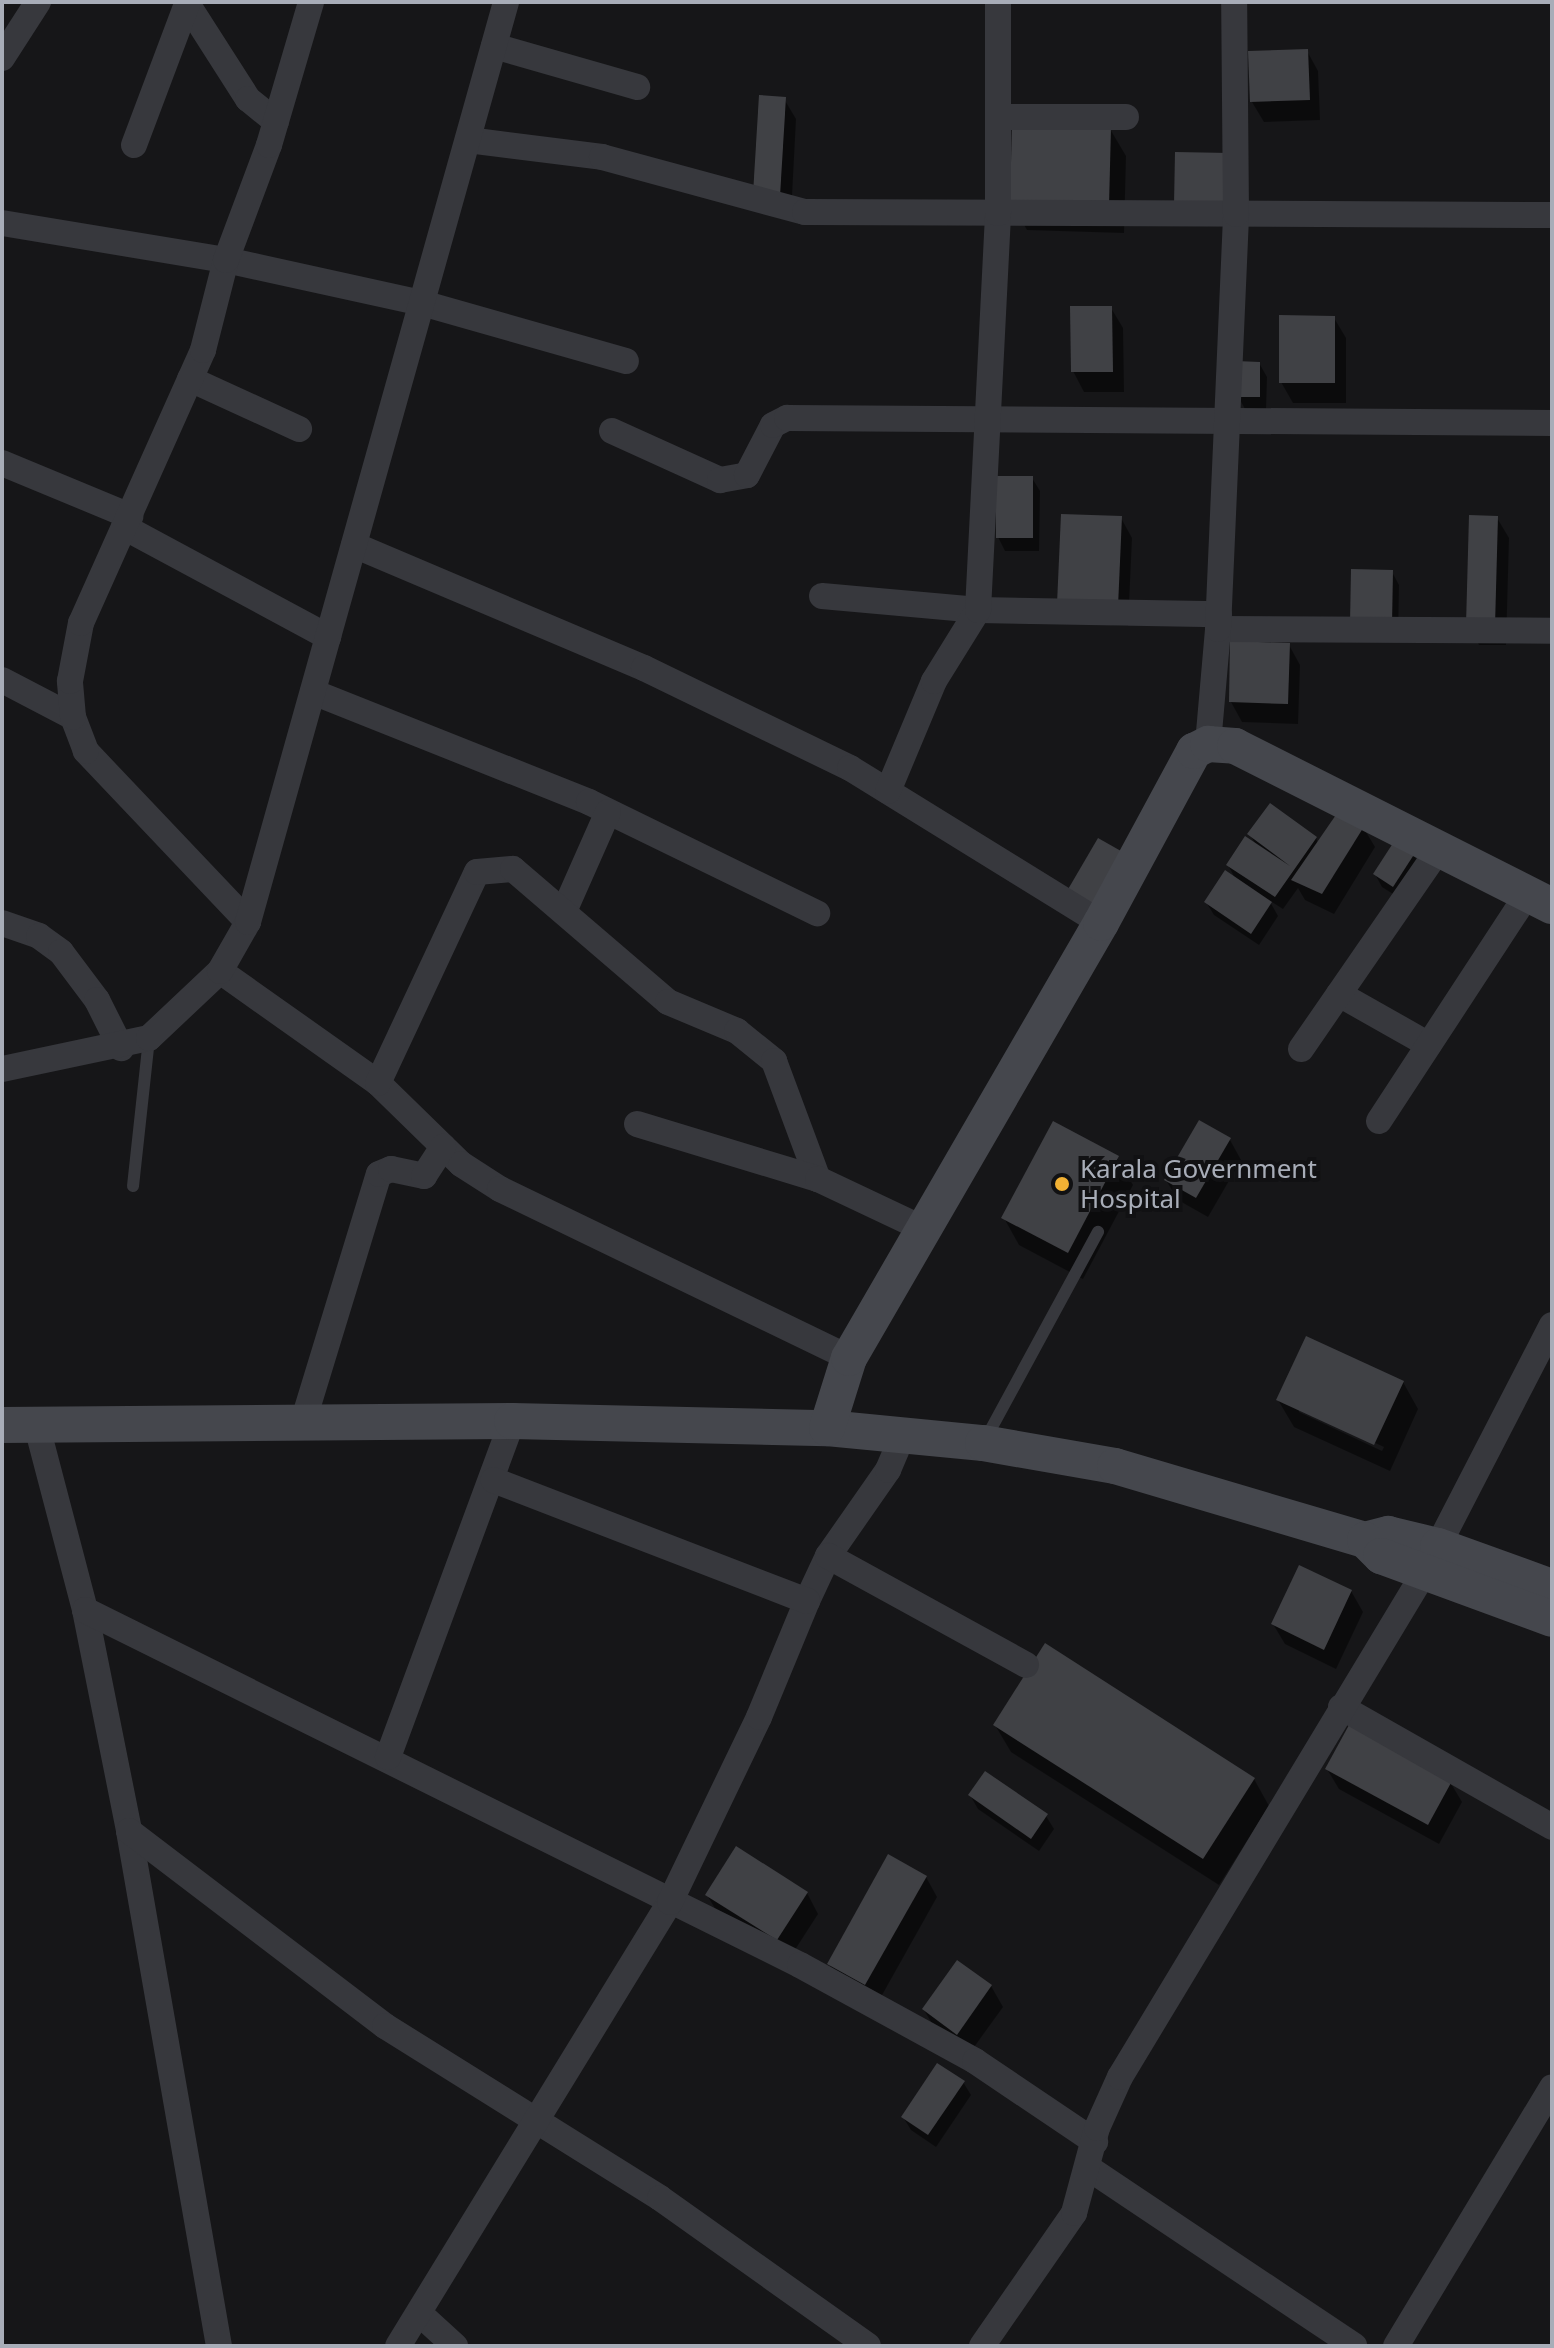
<!DOCTYPE html>
<html>
<head>
<meta charset="utf-8">
<style>
	body { margin:0 }
	#map { position:relative; width:1554px; height:2348px; overflow:hidden; background:#161618; font-family:"Noto Sans",sans-serif }
	div>[style] { position:absolute }
	[style*='--x'] { left:calc(var(--x)*1px); top:calc(var(--y)*1px); width:calc(var(--w)*1px); rotate:calc(var(--a)*1deg) }
	.shadow>* { inset:0; background:#0007 }
	.building>* { inset:0; background:#404145 }
	.lane>* { height:12px; margin:-6px; padding:0 6px; transform-origin:6px; border-radius:6px; background:#37383d }
	.street>* { height:26px; margin:-13px; padding:0 13px; transform-origin:13px; border-radius:13px; background:#37383d }
	.secondary>* { height:36px; margin:-18px; padding:0 18px; transform-origin:18px; border-radius:18px; background:#45474d }
	.dots>* { width:22px; height:22px; translate:-50% -50%; box-sizing:border-box; border:4px solid #111113; border-radius:50% }
	span { translate:-50% -50%; white-space:nowrap; text-align:center; line-height:1.15; -webkit-text-stroke:8px #111113; paint-order:stroke }
	.poi-label { font-size:26px; color:#a8adb8 }
	.left { translate:0 -50%; text-align:left }
	.frame { position:absolute; inset:0; border:4px solid #a8adb8; pointer-events:none }
</style>
</head>
<body>
<div id="map">
	<div class="shadow">
		<i style="clip-path:polygon(1307px 51px,1318px 71px,1320px 120px,1264px 122px,1252px 102px)"></i>
		<i style="clip-path:polygon(784px 99px,796px 119px,791px 215px,767px 214px)"></i>
		<i style="clip-path:polygon(1110px 129px,1126px 156px,1124px 233px,1027px 230px,1012px 203px)"></i>
		<i style="clip-path:polygon(1111px 308px,1123px 328px,1124px 392px,1084px 392px,1073px 371px)"></i>
		<i style="clip-path:polygon(1334px 318px,1346px 338px,1346px 403px,1293px 403px,1281px 382px)"></i>
		<i style="clip-path:polygon(1259px 363px,1267px 377px,1266px 409px,1245px 409px,1238px 396px)"></i>
		<i style="clip-path:polygon(1032px 478px,1040px 491px,1039px 551px,1005px 551px,998px 537px)"></i>
		<i style="clip-path:polygon(1121px 518px,1132px 538px,1128px 626px,1071px 623px)"></i>
		<i style="clip-path:polygon(1497px 518px,1509px 538px,1506px 645px,1479px 645px,1468px 624px)"></i>
		<i style="clip-path:polygon(1392px 572px,1399px 585px,1398px 638px,1360px 637px)"></i>
		<i style="clip-path:polygon(1289px 645px,1300px 665px,1298px 724px,1242px 722px,1231px 702px)"></i>
		<i style="clip-path:polygon(1363px 827px,1375px 847px,1334px 914px,1305px 900px,1298px 888px,1283px 909px,1269px 900px,1278px 916px,1259px 945px,1214px 915px,1206px 902px,1236px 880px,1228px 865px,1257px 847px,1250px 834px,1316px 838px,1318px 843px)"></i>
		<i style="clip-path:polygon(1414px 855px,1421px 868px,1401px 899px,1382px 887px,1375px 874px)"></i>
		<i style="clip-path:polygon(1230px 1140px,1241px 1160px,1208px 1217px,1178px 1200px,1166px 1180px)"></i>
		<i style="clip-path:polygon(1117px 1158px,1133px 1185px,1083px 1279px,1019px 1245px,1004px 1218px)"></i>
		<i style="clip-path:polygon(evenodd,1403px 1382px,1418px 1409px,1390px 1471px,1294px 1427px,1278px 1400px,1403px 1382px,1299px 1408px,1384px 1447px,1382px 1451px,1299px 1412px,1299px 1408px)"></i>
		<i style="clip-path:polygon(1351px 1591px,1363px 1612px,1336px 1669px,1285px 1644px,1273px 1624px)"></i>
		<i style="clip-path:polygon(995px 1725px,1254px 1779px,1269px 1806px,1219px 1885px,1011px 1752px)"></i>
		<i style="clip-path:polygon(1327px 1769px,1450px 1782px,1462px 1802px,1439px 1844px,1339px 1789px)"></i>
		<i style="clip-path:polygon(970px 1795px,1046px 1816px,1054px 1829px,1039px 1851px,978px 1809px)"></i>
		<i style="clip-path:polygon(926px 1877px,937px 1897px,877px 2004px,841px 1984px,829px 1964px)"></i>
		<i style="clip-path:polygon(807px 1893px,818px 1914px,789px 1959px,719px 1915px,707px 1895px)"></i>
		<i style="clip-path:polygon(991px 1986px,1003px 2007px,969px 2054px,936px 2030px,924px 2010px)"></i>
		<i style="clip-path:polygon(963px 2082px,971px 2095px,936px 2147px,911px 2130px,903px 2117px)"></i>
	</div>
	<div class="building">
		<i style="clip-path:polygon(1308px 49px,1310px 100px,1250px 102px,1248px 51px)"></i>
		<i style="clip-path:polygon(759px 95px,786px 97px,780px 196px,753px 194px)"></i>
		<i style="clip-path:polygon(1012px 123px,1111px 127px,1109px 206px,1010px 203px)"></i>
		<i style="clip-path:polygon(1175px 152px,1230px 153px,1228px 206px,1174px 205px)"></i>
		<i style="clip-path:polygon(1070px 306px,1112px 306px,1113px 372px,1071px 372px)"></i>
		<i style="clip-path:polygon(1279px 315px,1335px 316px,1335px 383px,1279px 383px)"></i>
		<i style="clip-path:polygon(1236px 361px,1260px 362px,1260px 397px,1236px 397px)"></i>
		<i style="clip-path:polygon(996px 476px,1033px 476px,1033px 538px,996px 538px)"></i>
		<i style="clip-path:polygon(1061px 514px,1122px 516px,1118px 607px,1057px 604px)"></i>
		<i style="clip-path:polygon(1469px 515px,1498px 516px,1495px 626px,1466px 625px)"></i>
		<i style="clip-path:polygon(1351px 569px,1393px 570px,1392px 625px,1350px 624px)"></i>
		<i style="clip-path:polygon(1230px 641px,1290px 643px,1288px 704px,1229px 702px)"></i>
		<i style="clip-path:polygon(1270px 803px,1317px 837px,1275px 897px,1226px 865px,1245px 836px,1290px 866px,1247px 834px)"></i>
		<i style="clip-path:polygon(1340px 809px,1365px 825px,1322px 894px,1291px 880px)"></i>
		<i style="clip-path:polygon(1098px 838px,1128px 855px,1097px 908px,1067px 891px)"></i>
		<i style="clip-path:polygon(1395px 840px,1415px 853px,1393px 887px,1373px 874px)"></i>
		<i style="clip-path:polygon(1225px 870px,1272px 902px,1251px 934px,1204px 902px)"></i>
		<i style="clip-path:polygon(1199px 1120px,1231px 1138px,1196px 1198px,1164px 1180px)"></i>
		<i style="clip-path:polygon(1053px 1121px,1119px 1156px,1068px 1253px,1001px 1218px)"></i>
		<i style="clip-path:polygon(1306px 1336px,1404px 1381px,1374px 1445px,1276px 1400px)"></i>
		<i style="clip-path:polygon(1299px 1565px,1352px 1590px,1324px 1650px,1271px 1624px)"></i>
		<i style="clip-path:polygon(1045px 1643px,1255px 1778px,1203px 1859px,993px 1725px)"></i>
		<i style="clip-path:polygon(1349px 1725px,1452px 1781px,1428px 1825px,1325px 1769px)"></i>
		<i style="clip-path:polygon(985px 1771px,1048px 1814px,1031px 1839px,968px 1795px)"></i>
		<i style="clip-path:polygon(736px 1846px,808px 1892px,777px 1940px,705px 1895px)"></i>
		<i style="clip-path:polygon(888px 1854px,927px 1876px,865px 1985px,827px 1964px)"></i>
		<i style="clip-path:polygon(957px 1960px,992px 1985px,957px 2035px,922px 2009px)"></i>
		<i style="clip-path:polygon(937px 2063px,965px 2081px,928px 2135px,901px 2117px)"></i>
	</div>
	<div class="lane">
		<i style="--x:133;--y:1186;--w:149;--a:-83.8"></i>
		<i style="--x:985;--y:1440;--w:237;--a:-61.5"></i>
	</div>
	<div class="street">
		<i style="--x:186;--y:2;--w:115;--a:57.4"></i>
		<i style="--x:248;--y:99;--w:36;--a:39"></i>
		<i style="--x:494;--y:46;--w:149;--a:16"></i>
		<i style="--x:2;--y:58;--w:67;--a:-57.3"></i>
		<i style="--x:998;--y:117;--w:128;--a:0"></i>
		<i style="--x:468;--y:140;--w:135;--a:7.2"></i>
		<i style="--x:602;--y:157;--w:210;--a:15.2"></i>
		<i style="--x:805;--y:212;--w:747;--a:0.23"></i>
		<i style="--x:134;--y:145;--w:151;--a:-69.4"></i>
		<i style="--x:2;--y:223;--w:227;--a:9.4"></i>
		<i style="--x:226;--y:260;--w:201;--a:12.4"></i>
		<i style="--x:422;--y:303;--w:212;--a:15.9"></i>
		<i style="--x:190;--y:379;--w:120;--a:24.6"></i>
		<i style="--x:612;--y:431;--w:119;--a:24.4"></i>
		<i style="--x:720;--y:480;--w:27;--a:-10"></i>
		<i style="--x:747;--y:475;--w:56;--a:-62.5"></i>
		<i style="--x:773;--y:425;--w:16;--a:-27"></i>
		<i style="--x:787;--y:418;--w:765;--a:0.37"></i>
		<i style="--x:2;--y:463;--w:139;--a:22.5"></i>
		<i style="--x:124;--y:527;--w:232;--a:28.3"></i>
		<i style="--x:354;--y:545;--w:315;--a:23"></i>
		<i style="--x:644;--y:668;--w:229;--a:25.9"></i>
		<i style="--x:850;--y:768;--w:295;--a:31.7"></i>
		<i style="--x:822;--y:596;--w:157;--a:5.1"></i>
		<i style="--x:978;--y:610;--w:241;--a:1"></i>
		<i style="--x:1218;--y:629;--w:334;--a:0.3"></i>
		<i style="--x:2;--y:680;--w:80;--a:27.5"></i>
		<i style="--x:313;--y:692;--w:297;--a:21.7"></i>
		<i style="--x:589;--y:802;--w:254;--a:26"></i>
		<i style="--x:1208;--y:744;--w:115;--a:-85"></i>
		<i style="--x:1218;--y:629;--w:415;--a:-87.5"></i>
		<i style="--x:1236;--y:214;--w:212;--a:-90.5"></i>
		<i style="--x:888;--y:791;--w:119;--a:-67.3"></i>
		<i style="--x:934;--y:681;--w:84;--a:-58.2"></i>
		<i style="--x:978;--y:610;--w:398;--a:-87.1"></i>
		<i style="--x:998;--y:213;--w:211;--a:-90"></i>
		<i style="--x:565;--y:909;--w:106;--a:-66.1"></i>
		<i style="--x:248;--y:922;--w:236;--a:-133.5"></i>
		<i style="--x:86;--y:751;--w:36;--a:-111"></i>
		<i style="--x:73;--y:717;--w:36;--a:-95"></i>
		<i style="--x:70;--y:681;--w:59;--a:-79.3"></i>
		<i style="--x:81;--y:623;--w:299;--a:-65.9"></i>
		<i style="--x:203;--y:350;--w:93;--a:-75.7"></i>
		<i style="--x:226;--y:260;--w:123;--a:-69.5"></i>
		<i style="--x:269;--y:145;--w:149;--a:-73.6"></i>
		<i style="--x:2;--y:923;--w:39;--a:19"></i>
		<i style="--x:39;--y:936;--w:27;--a:36"></i>
		<i style="--x:61;--y:952;--w:60;--a:53.1"></i>
		<i style="--x:97;--y:1000;--w:54;--a:63.4"></i>
		<i style="--x:220;--y:971;--w:194;--a:35.3"></i>
		<i style="--x:378;--y:1083;--w:116;--a:44.3"></i>
		<i style="--x:461;--y:1164;--w:46;--a:32.7"></i>
		<i style="--x:500;--y:1189;--w:388;--a:25.8"></i>
		<i style="--x:1339;--y:994;--w:103;--a:29.5"></i>
		<i style="--x:1301;--y:1049;--w:239;--a:-55.4"></i>
		<i style="--x:2;--y:1069;--w:150;--a:-11.9"></i>
		<i style="--x:149;--y:1038;--w:98;--a:-43.3"></i>
		<i style="--x:220;--y:971;--w:56;--a:-60.3"></i>
		<i style="--x:248;--y:922;--w:955;--a:-74.33"></i>
		<i style="--x:378;--y:1083;--w:233;--a:-64.9"></i>
		<i style="--x:477;--y:872;--w:36;--a:-5"></i>
		<i style="--x:513;--y:869;--w:204;--a:40.6"></i>
		<i style="--x:668;--y:1002;--w:75;--a:22.8"></i>
		<i style="--x:737;--y:1031;--w:48;--a:39"></i>
		<i style="--x:774;--y:1061;--w:126;--a:69.6"></i>
		<i style="--x:1379;--y:1121;--w:269;--a:-56.8"></i>
		<i style="--x:637;--y:1124;--w:189;--a:16.9"></i>
		<i style="--x:818;--y:1179;--w:117;--a:25.3"></i>
		<i style="--x:303;--y:1422;--w:259;--a:-73"></i>
		<i style="--x:379;--y:1174;--w:13;--a:-23"></i>
		<i style="--x:391;--y:1169;--w:34;--a:12"></i>
		<i style="--x:424;--y:1176;--w:35;--a:-57"></i>
		<i style="--x:36;--y:1423;--w:193;--a:75.3"></i>
		<i style="--x:85;--y:1610;--w:225;--a:78.7"></i>
		<i style="--x:129;--y:1831;--w:523;--a:80.09"></i>
		<i style="--x:828;--y:1556;--w:105;--a:-55.1"></i>
		<i style="--x:888;--y:1470;--w:38;--a:-67"></i>
		<i style="--x:807;--y:1601;--w:50;--a:-65"></i>
		<i style="--x:828;--y:1556;--w:226;--a:28.8"></i>
		<i style="--x:85;--y:1610;--w:798;--a:26.4"></i>
		<i style="--x:800;--y:1965;--w:200;--a:28.7"></i>
		<i style="--x:975;--y:2061;--w:145;--a:34"></i>
		<i style="--x:1341;--y:1707;--w:243;--a:29.6"></i>
		<i style="--x:388;--y:1757;--w:358;--a:-69.7"></i>
		<i style="--x:129;--y:1831;--w:322;--a:37.3"></i>
		<i style="--x:385;--y:2026;--w:324;--a:32"></i>
		<i style="--x:660;--y:2198;--w:255;--a:35.4"></i>
		<i style="--x:1090;--y:2169;--w:318;--a:33.8"></i>
		<i style="--x:419;--y:2313;--w:49;--a:42.5"></i>
		<i style="--x:398;--y:2346;--w:521;--a:-58.51"></i>
		<i style="--x:670;--y:1902;--w:205;--a:-64.3"></i>
		<i style="--x:759;--y:1717;--w:126;--a:-67.5"></i>
		<i style="--x:807;--y:1601;--w:336;--a:-158.9"></i>
		<i style="--x:982;--y:2346;--w:162;--a:-55.3"></i>
		<i style="--x:1074;--y:2213;--w:88;--a:-74.9"></i>
		<i style="--x:1097;--y:2128;--w:56;--a:-65.7"></i>
		<i style="--x:1120;--y:2077;--w:589;--a:-58.9"></i>
		<i style="--x:1424;--y:1573;--w:279;--a:-62.7"></i>
		<i style="--x:1396;--y:2346;--w:302;--a:-58.9"></i>
	</div>
	<div class="secondary">
		<i style="--x:2;--y:1425;--w:510;--a:-0.45"></i>
		<i style="--x:512;--y:1421;--w:315;--a:1.3"></i>
		<i style="--x:827;--y:1428;--w:157;--a:5.5"></i>
		<i style="--x:983;--y:1443;--w:134;--a:9.9"></i>
		<i style="--x:1115;--y:1466;--w:261;--a:16.5"></i>
		<i style="--x:1365;--y:1540;--w:24;--a:-15"></i>
		<i style="--x:1388;--y:1534;--w:51;--a:13.5"></i>
		<i style="--x:1438;--y:1546;--w:121;--a:19.8"></i>
		<i style="--x:827;--y:1428;--w:73;--a:-72.6"></i>
		<i style="--x:849;--y:1358;--w:503;--a:-59.92"></i>
		<i style="--x:1101;--y:923;--w:196;--a:-61.6"></i>
		<i style="--x:1194;--y:751;--w:16;--a:-27"></i>
		<i style="--x:1208;--y:744;--w:27;--a:4"></i>
		<i style="--x:1235;--y:746;--w:355;--a:26.8"></i>
		<i style="--x:1365;--y:1540;--w:23;--a:45"></i>
		<i style="--x:1381;--y:1556;--w:182;--a:20.2"></i>
	</div>
	<div class="dots">
		<i style="left:1062px;top:1184px;background:#f2b134"></i>
	</div>
	<div class="poi-label">
		<span class="left" style="left:1080px;top:1184px">Karala Government<br>Hospital</span>
	</div>
	<div class="frame"></div>
</div>
</body>
</html>
